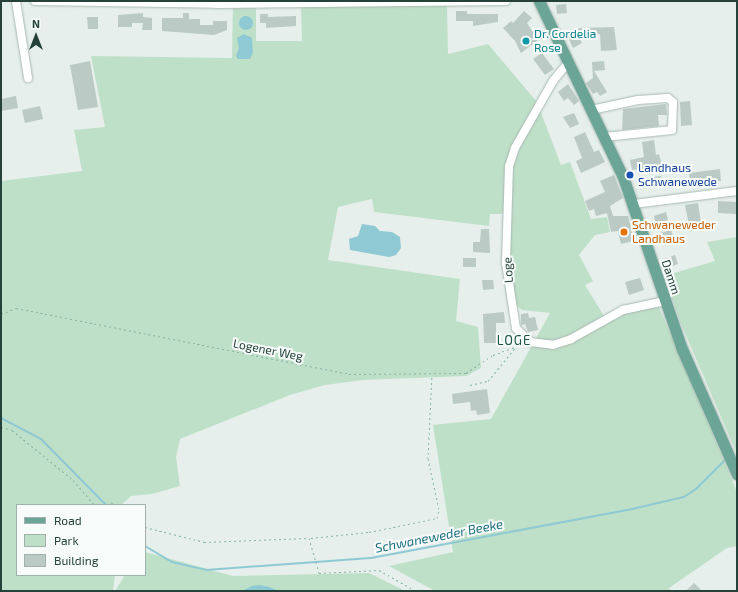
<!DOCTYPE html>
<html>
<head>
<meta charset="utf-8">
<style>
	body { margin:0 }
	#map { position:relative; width:738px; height:592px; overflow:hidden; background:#e6efeb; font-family:"Exo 2",sans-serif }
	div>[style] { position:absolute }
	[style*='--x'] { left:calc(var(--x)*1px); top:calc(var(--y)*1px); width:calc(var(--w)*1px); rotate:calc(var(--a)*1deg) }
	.green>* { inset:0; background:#bfe0c8 }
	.water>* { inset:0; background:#8ec9d4 }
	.round { border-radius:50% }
	.stream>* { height:2px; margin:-1px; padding:0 1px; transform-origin:1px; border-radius:1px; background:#8ec9d4 }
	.building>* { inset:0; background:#bbcac4 }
	.path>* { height:1px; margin-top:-0.5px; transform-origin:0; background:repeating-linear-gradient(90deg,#86b3a5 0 2px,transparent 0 5px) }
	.roads { filter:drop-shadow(0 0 1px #a8b8b2) drop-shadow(0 0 1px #a8b8b2) }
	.minor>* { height:8px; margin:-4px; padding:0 4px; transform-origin:4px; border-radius:4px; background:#fff }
	.major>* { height:11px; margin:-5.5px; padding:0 5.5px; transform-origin:5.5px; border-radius:5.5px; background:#6aa596 }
	.dots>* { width:11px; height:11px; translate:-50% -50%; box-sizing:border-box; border:2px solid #f7fbf9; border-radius:50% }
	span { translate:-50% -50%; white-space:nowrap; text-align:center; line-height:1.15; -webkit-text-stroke:4px #f7fbf9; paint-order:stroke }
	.culture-label { font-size:12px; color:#0d838f }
	.left { translate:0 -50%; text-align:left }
	.transit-label { font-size:12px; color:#164399 }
	.food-label { font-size:12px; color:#c56008 }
	.street-label { font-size:12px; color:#24423a }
	.neighbourhood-label { font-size:13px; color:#1f5548; letter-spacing:1px }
	.water-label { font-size:13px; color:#1c6f80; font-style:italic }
	.frame { position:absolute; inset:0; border:2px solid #24423a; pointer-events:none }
	.legend { position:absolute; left:16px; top:504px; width:130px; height:72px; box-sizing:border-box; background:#f7fbf9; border:1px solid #a3b1ad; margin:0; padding:5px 7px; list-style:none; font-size:12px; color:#24423a }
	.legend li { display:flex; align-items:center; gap:8px; height:20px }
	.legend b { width:20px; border:1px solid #a3b1ad }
	.north { position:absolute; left:16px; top:16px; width:40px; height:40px; -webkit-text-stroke:3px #f7fbf9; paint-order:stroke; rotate:0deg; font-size:11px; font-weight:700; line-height:16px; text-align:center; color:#24423a }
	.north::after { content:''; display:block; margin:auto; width:14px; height:18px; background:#24423a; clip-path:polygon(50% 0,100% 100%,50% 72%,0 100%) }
</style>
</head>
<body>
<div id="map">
	<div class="green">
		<i style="clip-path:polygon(233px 1px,256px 1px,256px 41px,302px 41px,301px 7px,447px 4px,448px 54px,488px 44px,537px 102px,561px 165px,570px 162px,591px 219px,607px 217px,610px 232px,595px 235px,579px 255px,593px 281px,585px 285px,607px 321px,625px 312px,659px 307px,737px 492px,737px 546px,727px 548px,669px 588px,670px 591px,435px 591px,389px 566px,453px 552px,433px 425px,491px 419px,550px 313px,522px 310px,506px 297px,502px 255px,503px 214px,490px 214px,489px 226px,374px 212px,372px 199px,338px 207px,328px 260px,460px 279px,456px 321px,478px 327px,481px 368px,466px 376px,363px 380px,325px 385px,290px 395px,180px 439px,176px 457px,180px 486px,152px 494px,131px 496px,121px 505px,17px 505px,17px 575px,115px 575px,113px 591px,1px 591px,1px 181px,82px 171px,74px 130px,105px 127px,91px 56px,232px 58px)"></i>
		<i style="clip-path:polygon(737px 237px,737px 454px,682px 326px,664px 276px,715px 261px,707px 242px)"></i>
		<i style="clip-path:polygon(145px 552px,233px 576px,369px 573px,405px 591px,115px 591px,125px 575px,145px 575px)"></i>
	</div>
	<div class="water">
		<i class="round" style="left:239px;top:16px;width:14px;height:14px"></i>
		<i style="clip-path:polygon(244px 34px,252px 38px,253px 53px,250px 59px,238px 59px,236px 56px,239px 48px,237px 38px)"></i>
		<i style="clip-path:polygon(362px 224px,375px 226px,380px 231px,392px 232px,400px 237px,401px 248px,396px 255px,389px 257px,350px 250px,349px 239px,358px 236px)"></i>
		<i style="clip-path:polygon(260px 585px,269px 587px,279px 591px,242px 591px,252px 586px)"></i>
	</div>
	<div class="stream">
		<i style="--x:1;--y:418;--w:45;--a:27.7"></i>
		<i style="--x:41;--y:439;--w:93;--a:45.4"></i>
		<i style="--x:145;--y:546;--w:31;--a:31"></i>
		<i style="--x:172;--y:562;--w:35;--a:13"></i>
		<i style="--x:206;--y:570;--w:165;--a:-4.2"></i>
		<i style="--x:371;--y:558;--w:266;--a:-10.6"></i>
		<i style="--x:632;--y:509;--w:53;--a:-13"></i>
		<i style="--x:684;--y:497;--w:14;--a:-34"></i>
		<i style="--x:696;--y:489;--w:40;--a:-45"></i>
	</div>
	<div class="building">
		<i style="clip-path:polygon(566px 4px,567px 13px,557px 14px,556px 5px)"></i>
		<i style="clip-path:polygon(456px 11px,467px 11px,467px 14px,498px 14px,498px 22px,473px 26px,473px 21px,456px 21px)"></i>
		<i style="clip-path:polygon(524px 11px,532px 18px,527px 23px,538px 40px,521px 53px,515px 41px,503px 28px,511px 21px,513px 23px)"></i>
		<i style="clip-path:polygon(143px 13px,143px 17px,152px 18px,152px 30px,142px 30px,143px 23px,132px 23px,132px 27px,118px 27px,118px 15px)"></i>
		<i style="clip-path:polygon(183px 13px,189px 13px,189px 19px,200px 19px,200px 25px,213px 25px,213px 21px,227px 21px,227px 30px,214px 35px,162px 31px,162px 18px,183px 18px)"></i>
		<i style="clip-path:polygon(260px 14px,268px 14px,268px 17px,296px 16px,296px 26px,266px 28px,266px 23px,260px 23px)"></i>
		<i style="clip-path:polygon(87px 17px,98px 17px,98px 29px,88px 29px)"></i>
		<i style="clip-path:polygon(614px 27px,617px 50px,601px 51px,600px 34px,578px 36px,582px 43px,573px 48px,566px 33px,580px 28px)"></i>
		<i style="clip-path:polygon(542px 53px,554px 69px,545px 75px,533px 59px)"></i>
		<i style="clip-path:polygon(90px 61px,98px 107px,78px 110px,70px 65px)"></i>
		<i style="clip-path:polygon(604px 61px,605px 70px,594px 71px,607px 92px,600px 96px,597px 92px,593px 94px,586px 83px,593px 78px,592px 62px)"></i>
		<i style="clip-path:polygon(568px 84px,579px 101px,574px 105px,568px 98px,564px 101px,558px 92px)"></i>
		<i style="clip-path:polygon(16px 96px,18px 108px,1px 111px,1px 99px)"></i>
		<i style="clip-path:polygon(690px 101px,692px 125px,681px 126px,680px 102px)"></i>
		<i style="clip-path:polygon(666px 104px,667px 115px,658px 115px,659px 126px,622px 130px,623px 109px)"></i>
		<i style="clip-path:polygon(40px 106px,43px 119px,25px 123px,22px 110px)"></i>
		<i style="clip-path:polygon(574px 113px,579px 124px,570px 128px,563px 117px)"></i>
		<i style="clip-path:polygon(585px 132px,594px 152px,599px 150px,605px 162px,581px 173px,576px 161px,582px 158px,574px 137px)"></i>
		<i style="clip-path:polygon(654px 140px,656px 155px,659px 154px,662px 166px,632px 170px,630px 160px,644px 157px,642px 142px)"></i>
		<i style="clip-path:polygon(720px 169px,721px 181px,690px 183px,689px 173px)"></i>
		<i style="clip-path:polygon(614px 175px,623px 198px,610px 206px,613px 216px,628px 216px,634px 241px,621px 244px,618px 231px,611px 232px,607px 213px,596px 216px,594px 209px,589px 211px,585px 201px,605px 192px,600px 181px)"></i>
		<i style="clip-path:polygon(661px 176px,662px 186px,651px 187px,650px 177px)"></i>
		<i style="clip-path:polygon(718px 201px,737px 202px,736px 214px,718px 213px)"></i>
		<i style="clip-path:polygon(698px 203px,702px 229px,690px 231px,685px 205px)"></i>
		<i style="clip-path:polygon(666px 212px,668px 220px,656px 224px,654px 216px)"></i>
		<i style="clip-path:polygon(481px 229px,489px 229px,490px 253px,473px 252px,473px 242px,480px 242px)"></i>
		<i style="clip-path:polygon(671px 230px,674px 240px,663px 243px,660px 233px)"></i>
		<i style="clip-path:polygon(675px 255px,678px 264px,667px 268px,664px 259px)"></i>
		<i style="clip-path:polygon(463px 258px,476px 258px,476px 267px,463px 267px)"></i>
		<i style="clip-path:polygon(640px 278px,644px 290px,629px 295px,625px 282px)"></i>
		<i style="clip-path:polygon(482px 280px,493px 280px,494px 289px,483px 290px)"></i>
		<i style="clip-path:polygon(504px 312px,505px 323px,496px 323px,496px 343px,484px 343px,483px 314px)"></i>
		<i style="clip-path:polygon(528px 313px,529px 318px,535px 317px,538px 330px,528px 332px,525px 324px,521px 325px,521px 314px)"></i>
		<i style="clip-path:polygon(487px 389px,490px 413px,477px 415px,476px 410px,471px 411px,470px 402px,453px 404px,452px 394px)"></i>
		<i style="clip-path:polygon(694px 583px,702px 591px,686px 591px)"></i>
	</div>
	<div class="path">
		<i style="--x:1;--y:314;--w:16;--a:-22"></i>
		<i style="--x:16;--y:308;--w:339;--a:11.2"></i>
		<i style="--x:349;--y:374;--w:117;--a:-0.5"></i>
		<i style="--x:466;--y:373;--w:32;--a:-34"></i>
		<i style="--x:493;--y:355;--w:30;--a:-20"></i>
		<i style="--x:470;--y:385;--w:18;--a:-13"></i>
		<i style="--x:488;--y:381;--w:43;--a:-50.7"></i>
		<i style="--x:1;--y:427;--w:11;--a:15"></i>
		<i style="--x:12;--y:430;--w:79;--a:39.3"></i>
		<i style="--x:73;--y:480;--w:33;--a:49"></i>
		<i style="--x:107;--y:505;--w:5;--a:-37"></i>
		<i style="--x:111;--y:502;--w:4;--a:45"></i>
		<i style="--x:145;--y:527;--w:61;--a:14.3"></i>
		<i style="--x:204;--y:542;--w:105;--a:-2.2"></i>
		<i style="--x:309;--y:538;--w:36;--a:74"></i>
		<i style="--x:319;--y:573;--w:60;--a:-2.9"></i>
		<i style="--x:379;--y:570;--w:43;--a:29.6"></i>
		<i style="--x:311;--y:538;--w:58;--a:-5.9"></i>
		<i style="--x:369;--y:532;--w:69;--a:-11.6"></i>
		<i style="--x:437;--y:518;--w:9;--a:-77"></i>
		<i style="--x:439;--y:509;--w:51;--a:-102.4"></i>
		<i style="--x:428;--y:459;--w:84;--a:-87.3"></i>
	</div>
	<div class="roads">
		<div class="minor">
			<i style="--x:16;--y:1;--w:78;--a:81.1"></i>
			<i style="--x:35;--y:1;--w:182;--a:0.9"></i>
			<i style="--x:217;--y:4;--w:289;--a:-0.6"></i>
			<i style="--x:568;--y:63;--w:23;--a:130"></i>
			<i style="--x:553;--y:81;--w:77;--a:119.6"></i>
			<i style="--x:515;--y:148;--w:19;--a:108"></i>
			<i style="--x:509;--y:166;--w:97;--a:91.8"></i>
			<i style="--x:506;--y:263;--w:66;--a:81.3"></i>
			<i style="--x:516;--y:328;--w:20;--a:45"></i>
			<i style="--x:530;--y:342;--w:23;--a:7"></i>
			<i style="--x:553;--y:345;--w:19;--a:-18"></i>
			<i style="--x:571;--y:339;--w:60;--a:-29.1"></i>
			<i style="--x:623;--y:310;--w:43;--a:-12.1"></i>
			<i style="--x:591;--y:110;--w:48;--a:-12"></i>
			<i style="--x:638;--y:100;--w:30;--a:-4"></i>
			<i style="--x:668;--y:98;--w:6;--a:39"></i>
			<i style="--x:673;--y:102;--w:28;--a:92"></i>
			<i style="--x:672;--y:130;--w:68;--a:174.1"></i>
			<i style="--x:634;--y:204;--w:104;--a:-7.2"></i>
		</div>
		<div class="major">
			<i style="--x:539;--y:1;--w:195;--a:64.5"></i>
			<i style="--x:623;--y:177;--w:182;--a:71.1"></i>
			<i style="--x:682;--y:349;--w:137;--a:66.3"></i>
		</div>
	</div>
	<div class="dots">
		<i style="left:526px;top:41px;background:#0f9aa8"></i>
		<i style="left:630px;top:175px;background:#1a4fb4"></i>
		<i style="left:624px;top:232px;background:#e8710a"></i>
	</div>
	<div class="culture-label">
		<span class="left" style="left:534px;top:41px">Dr. Cordelia<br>Rose</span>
	</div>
	<div class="transit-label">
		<span class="left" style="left:638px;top:175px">Landhaus<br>Schwanewede</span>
	</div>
	<div class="food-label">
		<span class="left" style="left:632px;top:232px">Schwaneweder<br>Landhaus</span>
	</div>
	<div class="street-label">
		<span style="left:508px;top:270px;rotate:-94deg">Loge</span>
		<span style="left:671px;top:277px;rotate:72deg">Damm</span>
		<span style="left:268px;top:350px;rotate:11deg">Logener Weg</span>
	</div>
	<div class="neighbourhood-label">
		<span style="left:514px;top:340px">LOGE</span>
	</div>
	<div class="water-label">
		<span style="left:439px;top:536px;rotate:-11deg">Schwaneweder Beeke</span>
	</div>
	<div class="frame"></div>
	<ul class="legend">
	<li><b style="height:5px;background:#6aa596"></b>Road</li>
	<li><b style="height:11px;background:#bfe0c8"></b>Park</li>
	<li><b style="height:11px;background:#bbcac4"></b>Building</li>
	</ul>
	<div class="north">N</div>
</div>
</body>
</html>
